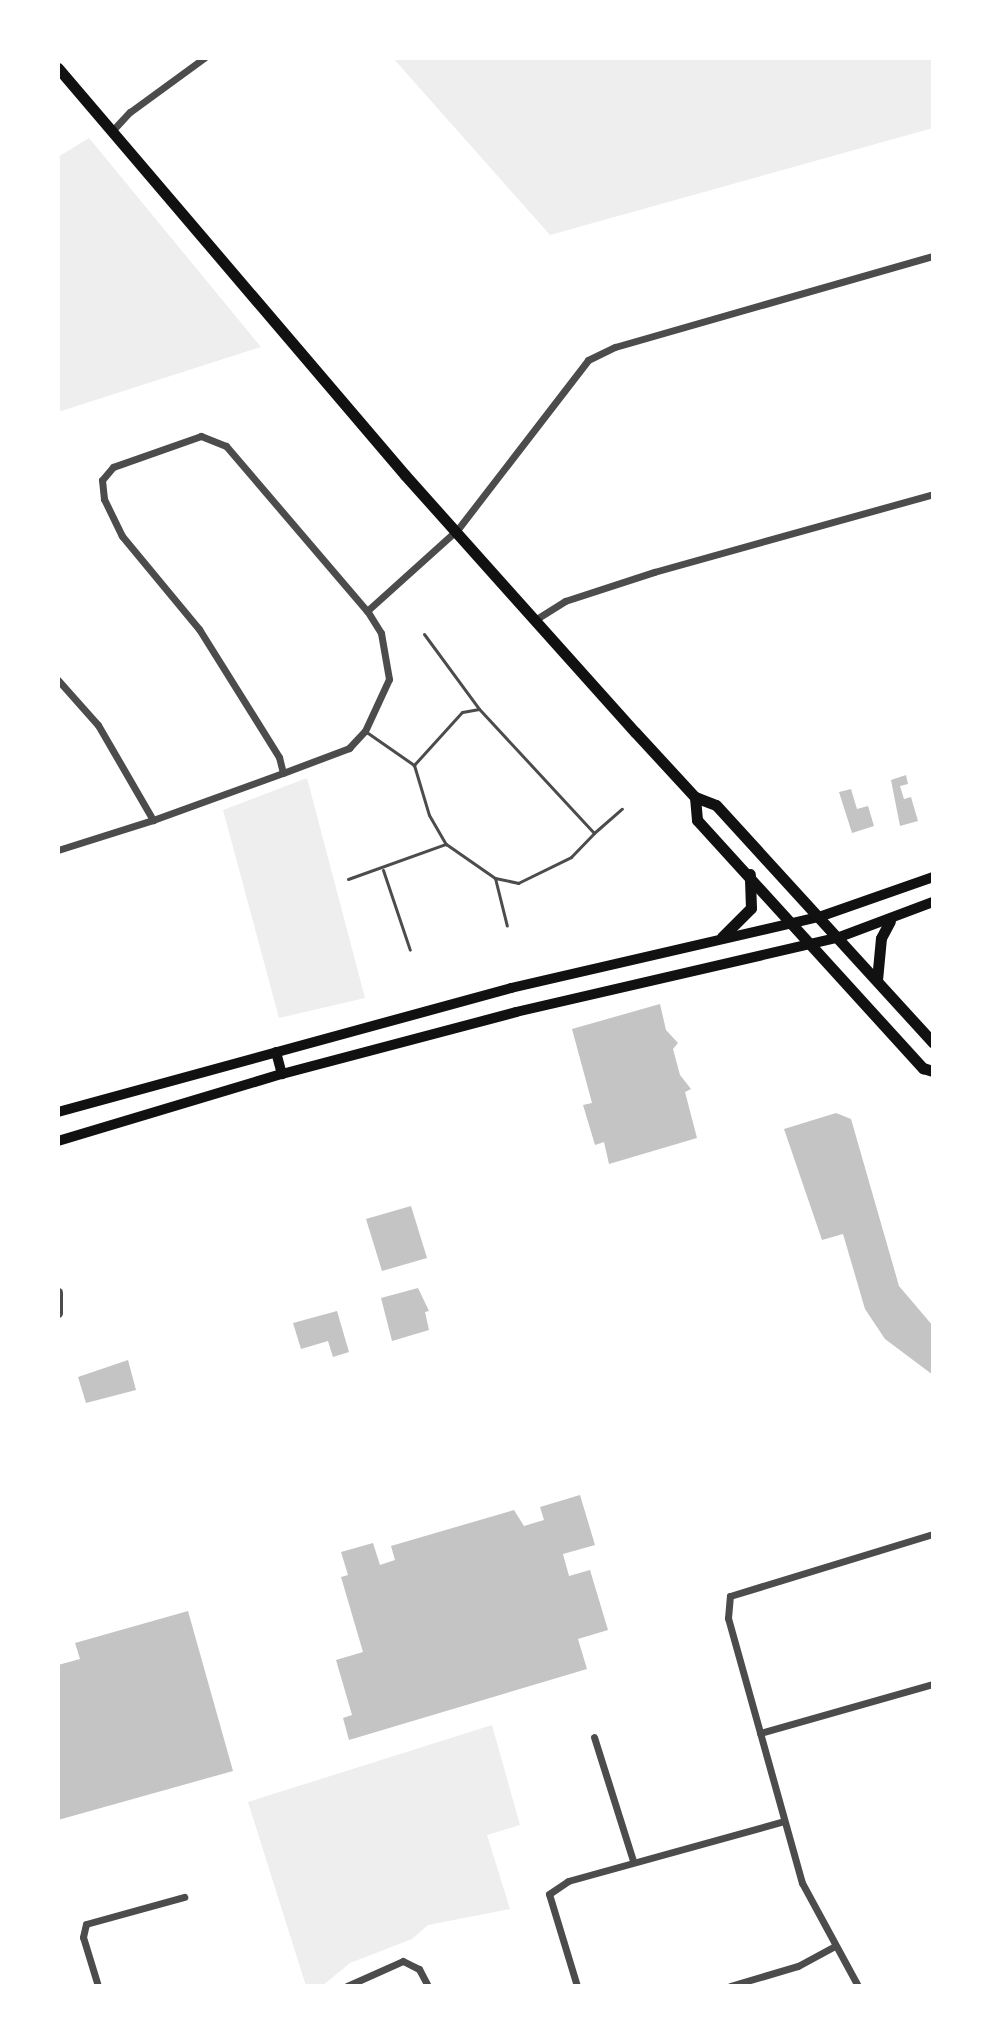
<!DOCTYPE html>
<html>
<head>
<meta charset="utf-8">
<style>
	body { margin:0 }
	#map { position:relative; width:991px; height:2044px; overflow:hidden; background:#fff; font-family:"Libre Baskerville",serif }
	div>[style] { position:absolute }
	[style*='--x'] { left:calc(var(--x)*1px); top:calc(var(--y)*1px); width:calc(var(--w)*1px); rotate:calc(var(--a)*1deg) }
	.green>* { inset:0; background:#eee }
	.building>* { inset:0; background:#c4c4c4 }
	.service>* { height:3px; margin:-1.5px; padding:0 1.5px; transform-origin:1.5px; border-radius:1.5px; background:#4c4c4c }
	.minor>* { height:7px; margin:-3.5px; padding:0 3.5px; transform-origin:3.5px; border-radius:3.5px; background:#4c4c4c }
	.tertiary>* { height:9px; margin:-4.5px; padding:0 4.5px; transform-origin:4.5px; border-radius:4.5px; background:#4c4c4c }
	.secondary>* { height:10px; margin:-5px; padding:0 5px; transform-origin:5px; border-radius:5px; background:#111 }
	.primary>* { height:11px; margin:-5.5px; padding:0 5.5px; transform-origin:5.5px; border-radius:5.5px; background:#111 }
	span { translate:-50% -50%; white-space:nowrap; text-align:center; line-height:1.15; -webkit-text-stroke:8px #fff; paint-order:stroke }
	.frame { position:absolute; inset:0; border:60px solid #fff; pointer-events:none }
</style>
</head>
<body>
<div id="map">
	<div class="green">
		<i style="clip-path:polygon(393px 58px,933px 58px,933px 128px,550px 235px)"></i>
		<i style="clip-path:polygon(89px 138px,261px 347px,58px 412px,58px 157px)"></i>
		<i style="clip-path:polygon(307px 778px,365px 998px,279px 1018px,223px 810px)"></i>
		<i style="clip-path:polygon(492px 1725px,520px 1825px,487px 1835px,510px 1909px,428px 1925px,412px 1939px,350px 1963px,322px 1986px,306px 1986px,248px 1802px)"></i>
	</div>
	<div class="building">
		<i style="clip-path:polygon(906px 775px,908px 784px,900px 786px,904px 799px,911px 797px,918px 821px,900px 826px,891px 780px)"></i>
		<i style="clip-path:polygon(851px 789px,857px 809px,868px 806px,874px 826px,852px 833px,839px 792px)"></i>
		<i style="clip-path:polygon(660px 1004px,666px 1030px,678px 1043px,673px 1049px,680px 1075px,691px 1089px,685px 1092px,697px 1138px,609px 1164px,604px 1142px,595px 1145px,583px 1105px,592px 1103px,572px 1029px)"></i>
		<i style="clip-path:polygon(836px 1113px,851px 1119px,899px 1286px,933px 1326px,933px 1375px,885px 1339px,865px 1309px,843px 1234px,822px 1240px,784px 1129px)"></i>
		<i style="clip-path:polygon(411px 1206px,427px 1258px,382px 1271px,366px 1219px)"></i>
		<i style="clip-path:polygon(418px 1288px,429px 1311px,425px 1312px,429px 1330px,392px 1341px,381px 1298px)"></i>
		<i style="clip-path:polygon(337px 1311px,349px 1352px,333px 1357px,328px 1341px,301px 1349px,293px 1323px)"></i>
		<i style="clip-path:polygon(128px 1360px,136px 1390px,86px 1403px,78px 1377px)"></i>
		<i style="clip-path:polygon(580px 1495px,595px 1545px,563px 1554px,569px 1576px,590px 1570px,608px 1630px,578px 1639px,587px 1669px,349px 1740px,343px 1718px,352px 1715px,336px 1660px,363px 1652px,341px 1577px,348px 1575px,341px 1552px,373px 1543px,380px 1565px,395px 1560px,391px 1546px,514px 1510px,524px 1526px,544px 1520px,540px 1507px)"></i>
		<i style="clip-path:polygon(188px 1611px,233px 1771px,58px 1820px,58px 1665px,80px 1659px,75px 1643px)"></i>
	</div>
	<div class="service">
		<i style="--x:424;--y:634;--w:93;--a:53.7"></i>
		<i style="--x:365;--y:731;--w:60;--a:34.8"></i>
		<i style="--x:414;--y:765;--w:52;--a:73.3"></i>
		<i style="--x:429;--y:815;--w:34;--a:60"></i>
		<i style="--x:446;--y:844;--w:60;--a:34.8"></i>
		<i style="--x:495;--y:878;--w:24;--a:12"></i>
		<i style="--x:518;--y:883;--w:59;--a:-26.1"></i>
		<i style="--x:571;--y:857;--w:33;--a:-46"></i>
		<i style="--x:594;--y:833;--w:169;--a:-132.8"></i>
		<i style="--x:479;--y:709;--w:17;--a:170"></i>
		<i style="--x:462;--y:712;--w:72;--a:132.2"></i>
		<i style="--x:594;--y:833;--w:37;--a:-41"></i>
		<i style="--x:383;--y:870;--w:84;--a:71.4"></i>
		<i style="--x:495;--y:878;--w:49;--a:76"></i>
		<i style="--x:348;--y:879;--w:104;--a:-19.7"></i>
	</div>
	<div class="minor">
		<i style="--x:112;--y:131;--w:26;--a:-47"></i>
		<i style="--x:130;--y:112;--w:92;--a:-36.1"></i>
		<i style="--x:367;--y:611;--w:122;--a:-42"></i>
		<i style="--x:458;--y:529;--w:213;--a:-52.4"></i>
		<i style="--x:588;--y:360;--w:30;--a:-26"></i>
		<i style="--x:615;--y:347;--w:331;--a:-16"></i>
		<i style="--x:538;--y:618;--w:32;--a:-32"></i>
		<i style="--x:565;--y:601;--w:94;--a:-18"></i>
		<i style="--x:654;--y:572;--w:290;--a:-15.6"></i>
		<i style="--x:58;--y:680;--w:60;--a:48.4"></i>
		<i style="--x:98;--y:725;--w:110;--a:59.9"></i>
		<i style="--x:58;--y:850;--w:100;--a:-17.5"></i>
		<i style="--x:153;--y:820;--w:138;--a:-19.9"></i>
		<i style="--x:283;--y:773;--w:71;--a:-20.7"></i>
		<i style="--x:349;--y:748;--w:23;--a:-47"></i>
		<i style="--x:365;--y:731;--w:57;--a:-65.2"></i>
		<i style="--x:389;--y:679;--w:47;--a:-99.9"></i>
		<i style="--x:381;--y:633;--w:26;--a:-122"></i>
		<i style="--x:367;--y:611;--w:217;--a:-130.5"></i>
		<i style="--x:226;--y:446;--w:27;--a:-158"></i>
		<i style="--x:201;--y:436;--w:93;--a:160.6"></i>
		<i style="--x:113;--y:467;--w:17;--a:130"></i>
		<i style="--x:102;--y:480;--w:19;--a:84"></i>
		<i style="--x:104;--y:499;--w:41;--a:64.1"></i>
		<i style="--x:122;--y:536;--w:121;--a:50.4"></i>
		<i style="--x:199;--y:629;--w:151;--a:58"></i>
		<i style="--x:279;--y:757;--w:16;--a:76"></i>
		<i style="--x:760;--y:1733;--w:180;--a:-15.8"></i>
		<i style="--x:594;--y:1737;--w:130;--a:72.5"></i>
		<i style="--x:98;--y:1986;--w:51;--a:-107"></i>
		<i style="--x:83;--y:1937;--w:13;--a:-77"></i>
		<i style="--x:86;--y:1924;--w:102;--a:-15.4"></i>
		<i style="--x:347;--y:1986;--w:61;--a:-24.1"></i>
		<i style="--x:403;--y:1961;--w:18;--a:27"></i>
		<i style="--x:419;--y:1969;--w:19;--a:62"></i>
		<i style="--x:577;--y:1986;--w:96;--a:-106.9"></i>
		<i style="--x:549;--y:1894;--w:23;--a:-34"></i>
		<i style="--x:568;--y:1881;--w:224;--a:-15.5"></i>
		<i style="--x:730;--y:1986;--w:71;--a:-16.4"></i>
		<i style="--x:798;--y:1966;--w:42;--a:-28.4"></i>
		<i style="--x:858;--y:1986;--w:117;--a:-118.5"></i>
		<i style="--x:802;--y:1883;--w:275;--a:-105.6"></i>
		<i style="--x:728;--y:1618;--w:22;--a:-85"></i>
		<i style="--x:730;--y:1596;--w:212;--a:-17"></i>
	</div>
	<div class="tertiary">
		<i style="--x:58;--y:1292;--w:21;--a:90"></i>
	</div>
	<div class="secondary">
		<i style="--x:276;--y:1052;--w:23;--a:75"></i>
		<i style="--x:58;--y:1112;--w:470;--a:-15.3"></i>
		<i style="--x:511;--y:988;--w:316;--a:-13"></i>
		<i style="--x:819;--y:917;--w:121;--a:-19.3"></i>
		<i style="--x:58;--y:1141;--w:234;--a:-16.7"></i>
		<i style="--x:282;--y:1074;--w:242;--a:-14.8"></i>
		<i style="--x:516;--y:1012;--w:329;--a:-13"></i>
		<i style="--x:837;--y:938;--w:103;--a:-20.6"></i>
	</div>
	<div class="primary">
		<i style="--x:58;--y:68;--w:535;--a:49.55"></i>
		<i style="--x:405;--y:475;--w:345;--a:48.2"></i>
		<i style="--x:635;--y:732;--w:88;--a:47.3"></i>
		<i style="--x:695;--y:797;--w:22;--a:21"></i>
		<i style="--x:716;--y:805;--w:322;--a:47.6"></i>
		<i style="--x:695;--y:797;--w:23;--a:85"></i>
		<i style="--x:697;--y:820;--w:336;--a:47.7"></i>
		<i style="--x:923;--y:1068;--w:10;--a:17"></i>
		<i style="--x:722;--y:937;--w:41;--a:-45"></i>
		<i style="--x:751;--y:908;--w:34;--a:-92"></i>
		<i style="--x:877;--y:980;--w:42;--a:-84.6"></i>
		<i style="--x:881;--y:938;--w:19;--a:-62"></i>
	</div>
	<div class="frame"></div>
</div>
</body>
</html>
